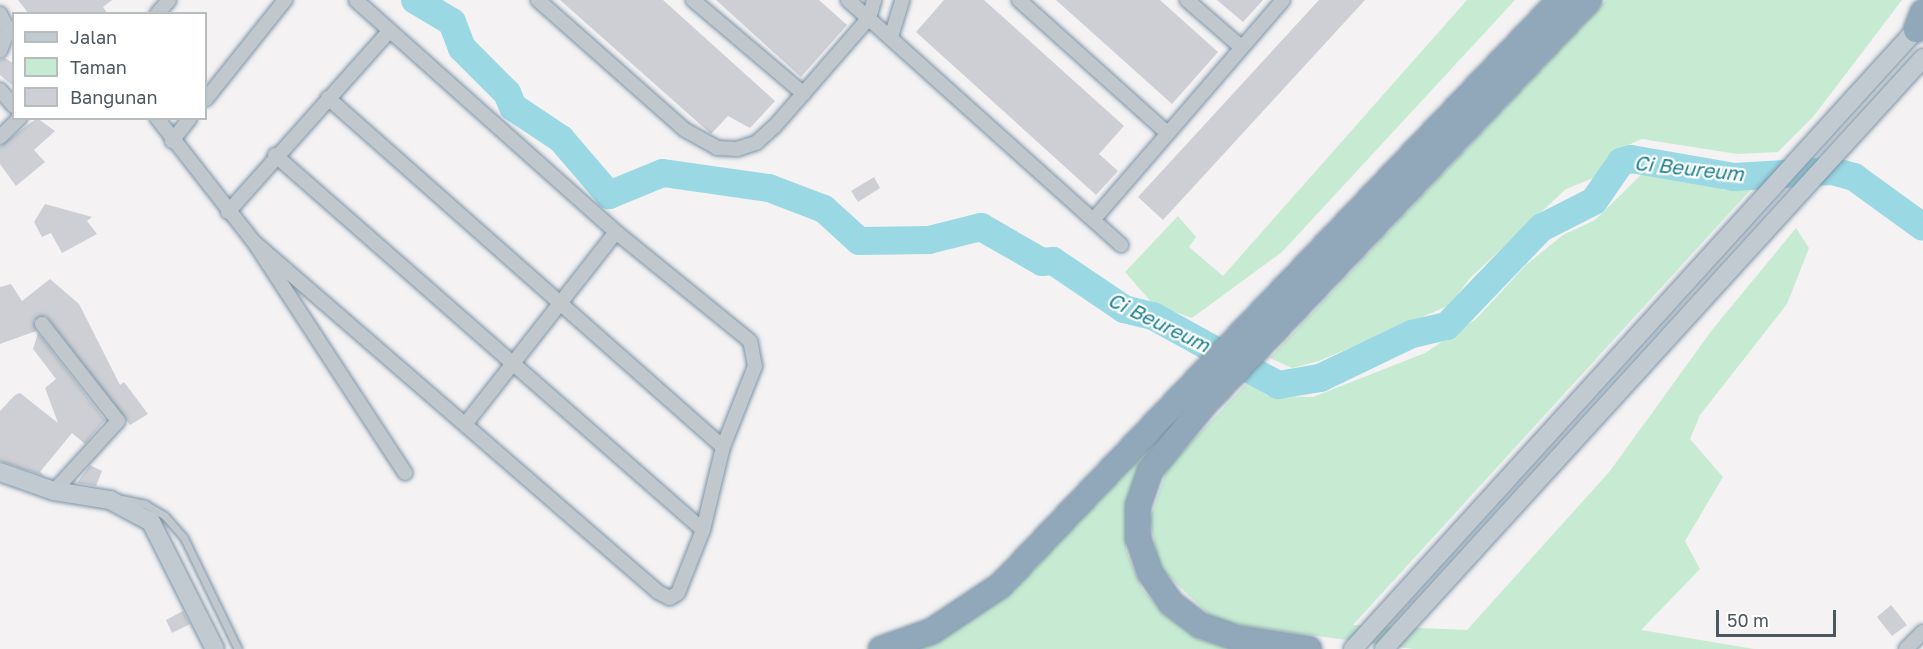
<!DOCTYPE html>
<html>
<head>
<meta charset="utf-8">
<style>
	body { margin:0 }
	#map { position:relative; width:1923px; height:649px; overflow:hidden; background:#f4f2f3; font-family:"Golos Text",sans-serif }
	div>[style] { position:absolute }
	[style*='--x'] { left:calc(var(--x)*1px); top:calc(var(--y)*1px); width:calc(var(--w)*1px); rotate:calc(var(--a)*1deg) }
	.green>* { inset:0; background:#c7ebd2 }
	.river>* { height:28px; margin:-14px; padding:0 14px; transform-origin:14px; border-radius:14px; background:#9ad9e3 }
	.building>* { inset:0; background:#cdcfd4 }
	.roads { filter:drop-shadow(0 0 2px #7b93a6) drop-shadow(0 0 2px #7b93a6) }
	.lane>* { height:7px; margin:-3.5px; padding:0 3.5px; transform-origin:3.5px; border-radius:3.5px; background:#c0c7cd }
	.street>* { height:14px; margin:-7px; padding:0 7px; transform-origin:7px; border-radius:7px; background:#c0c7cd }
	.secondary>* { height:18px; margin:-9px; padding:0 9px; transform-origin:9px; border-radius:9px; background:#c1cad1 }
	.highway>* { height:24px; margin:-12px; padding:0 12px; transform-origin:12px; border-radius:12px; background:#90a8ba }
	span { translate:-50% -50%; white-space:nowrap; text-align:center; line-height:1.15; -webkit-text-stroke:4.5px #fff; paint-order:stroke }
	.water-label { font-size:20px; color:#1d8191; font-style:italic }
	.legend { position:absolute; left:12px; top:12px; width:195px; height:108px; box-sizing:border-box; background:#fff; border:2px solid #b7bcbf; margin:0; padding:8px 10px; list-style:none; font-size:18px; color:#4c575e }
	.legend li { display:flex; align-items:center; gap:12px; height:30px }
	.legend b { width:30px; border:2px solid #b7bcbf }
	.scale { position:absolute; left:1716px; top:610px; width:120px; height:27px; box-sizing:border-box; border:3px solid #4c575e; border-top:0; padding-left:8px; font-size:18px; line-height:21px; white-space:nowrap; color:#4c575e; -webkit-text-stroke:4px #fff; paint-order:stroke }
</style>
</head>
<body>
<div id="map">
	<div class="green">
		<i style="clip-path:polygon(1467px 0,1515px 0,1282px 252px,1192px 318px,1153px 304px,1125px 272px,1178px 216px,1196px 237px,1189px 247px,1223px 276px)"></i>
		<i style="clip-path:polygon(1606px 0,1902px 0,1813px 117px,1778px 152px,1737px 154px,1642px 139px,1619px 149px,1593px 178px,1566px 189px,1470px 278px,1450px 305px,1319px 361px,1292px 368px,1270px 358px)"></i>
		<i style="clip-path:polygon(1643px 173px,1665px 179px,1698px 176px,1724px 190px,1754px 186px,1353px 625px,1467px 630px,1610px 471px,1712px 330px,1796px 228px,1809px 248px,1787px 304px,1700px 415px,1690px 439px,1723px 477px,1685px 541px,1700px 569px,1641px 630px,1754px 649px,1413px 649px,1281px 631px,1216px 621px,1159px 567px,1150px 519px,1168px 467px,1247px 383px,1268px 396px,1313px 397px,1425px 353px,1476px 319px,1526px 265px,1563px 235px,1595px 220px)"></i>
		<i style="clip-path:polygon(1143px 444px,1151px 447px,1127px 499px,1126px 550px,1142px 589px,1164px 614px,1198px 639px,1232px 649px,908px 649px,975px 617px,1037px 566px)"></i>
	</div>
	<div class="river">
		<i style="--x:415;--y:0;--w:43;--a:30.7"></i>
		<i style="--x:452;--y:22;--w:28;--a:69"></i>
		<i style="--x:462;--y:48;--w:64;--a:45"></i>
		<i style="--x:507;--y:93;--w:15;--a:67"></i>
		<i style="--x:513;--y:107;--w:58;--a:33.7"></i>
		<i style="--x:561;--y:139;--w:74;--a:49.4"></i>
		<i style="--x:609;--y:195;--w:58;--a:-22.2"></i>
		<i style="--x:663;--y:173;--w:107;--a:8.1"></i>
		<i style="--x:769;--y:188;--w:59;--a:20.9"></i>
		<i style="--x:824;--y:209;--w:47;--a:42.4"></i>
		<i style="--x:859;--y:241;--w:70;--a:-0.8"></i>
		<i style="--x:929;--y:240;--w:54;--a:-14"></i>
		<i style="--x:981;--y:227;--w:70;--a:29.8"></i>
		<i style="--x:1042;--y:262;--w:11;--a:-5"></i>
		<i style="--x:1053;--y:261;--w:86;--a:34.1"></i>
		<i style="--x:1124;--y:309;--w:30;--a:14"></i>
		<i style="--x:1153;--y:316;--w:143;--a:28.9"></i>
		<i style="--x:1278;--y:385;--w:43;--a:-9.5"></i>
		<i style="--x:1320;--y:378;--w:102;--a:-25.6"></i>
		<i style="--x:1412;--y:334;--w:36;--a:-13"></i>
		<i style="--x:1447;--y:326;--w:136;--a:-46.2"></i>
		<i style="--x:1541;--y:228;--w:59;--a:-27"></i>
		<i style="--x:1594;--y:201;--w:47;--a:-55.3"></i>
		<i style="--x:1621;--y:162;--w:10;--a:-17"></i>
		<i style="--x:1631;--y:159;--w:105;--a:9.9"></i>
		<i style="--x:1734;--y:177;--w:98;--a:-3.5"></i>
		<i style="--x:1832;--y:171;--w:23;--a:15"></i>
		<i style="--x:1854;--y:177;--w:85;--a:35.9"></i>
	</div>
	<div class="building">
		<i style="clip-path:polygon(18px 0,112px 0,103px 7px,108px 14px,29px 14px)"></i>
		<i style="clip-path:polygon(560px 0,663px 0,775px 101px,750px 128px,728px 116px,711px 134px)"></i>
		<i style="clip-path:polygon(716px 0,819px 0,847px 25px,801px 77px)"></i>
		<i style="clip-path:polygon(944px 0,984px 0,1124px 126px,1099px 154px,1118px 171px,1096px 195px,916px 32px)"></i>
		<i style="clip-path:polygon(1056px 0,1160px 0,1218px 52px,1172px 104px)"></i>
		<i style="clip-path:polygon(1217px 0,1263px 0,1243px 22px)"></i>
		<i style="clip-path:polygon(1319px 0,1365px 0,1163px 220px,1138px 197px)"></i>
		<i style="clip-path:polygon(5px 58px,14px 64px,14px 87px,0 75px,0 60px)"></i>
		<i style="clip-path:polygon(37px 118px,55px 131px,34px 150px,45px 162px,16px 186px,0 164px,0 146px)"></i>
		<i style="clip-path:polygon(874px 177px,880px 188px,858px 202px,851px 191px)"></i>
		<i style="clip-path:polygon(45px 204px,92px 217px,87px 221px,97px 234px,62px 253px,51px 233px,42px 237px,34px 222px)"></i>
		<i style="clip-path:polygon(50px 279px,79px 304px,120px 385px,124px 382px,148px 414px,130px 425px,46px 316px,34px 320px,36px 331px,0 344px,0 287px,11px 284px,22px 301px)"></i>
		<i style="clip-path:polygon(38px 333px,105px 420px,85px 444px,72px 433px,40px 472px,44px 476px,0 461px,0 411px,15px 395px,20px 393px,58px 423px,45px 388px,56px 379px,33px 349px)"></i>
		<i style="clip-path:polygon(90px 465px,102px 471px,96px 486px,77px 483px)"></i>
		<i style="clip-path:polygon(1891px 605px,1907px 625px,1892px 636px,1877px 617px)"></i>
		<i style="clip-path:polygon(183px 611px,190px 624px,172px 633px,166px 620px)"></i>
	</div>
	<div class="roads">
		<div class="lane">
			<i style="--x:122;--y:499;--w:24;--a:12"></i>
			<i style="--x:145;--y:504;--w:23;--a:31"></i>
			<i style="--x:165;--y:516;--w:29;--a:49"></i>
			<i style="--x:184;--y:538;--w:123;--a:64.1"></i>
		</div>
		<div class="street">
			<i style="--x:538;--y:0;--w:196;--a:41.5"></i>
			<i style="--x:685;--y:130;--w:37;--a:29"></i>
			<i style="--x:717;--y:148;--w:20;--a:3"></i>
			<i style="--x:737;--y:149;--w:20;--a:-18"></i>
			<i style="--x:756;--y:143;--w:25;--a:-42"></i>
			<i style="--x:775;--y:126;--w:143;--a:-49"></i>
			<i style="--x:869;--y:18;--w:19;--a:-74"></i>
			<i style="--x:693;--y:0;--w:145;--a:40.3"></i>
			<i style="--x:848;--y:0;--w:367;--a:41.9"></i>
			<i style="--x:1019;--y:0;--w:196;--a:41.9"></i>
			<i style="--x:1187;--y:0;--w:72;--a:41"></i>
			<i style="--x:0;--y:14;--w:18;--a:63"></i>
			<i style="--x:8;--y:30;--w:22;--a:111"></i>
			<i style="--x:157;--y:14;--w:18;--a:-49"></i>
			<i style="--x:891;--y:37;--w:39;--a:-73"></i>
			<i style="--x:0;--y:90;--w:21;--a:49"></i>
			<i style="--x:328;--y:98;--w:527;--a:41.46"></i>
			<i style="--x:206;--y:99;--w:127;--a:-51.4"></i>
			<i style="--x:157;--y:118;--w:157;--a:52"></i>
			<i style="--x:254;--y:242;--w:276;--a:56.8"></i>
			<i style="--x:0;--y:137;--w:28;--a:-44"></i>
			<i style="--x:172;--y:141;--w:29;--a:-52"></i>
			<i style="--x:275;--y:155;--w:569;--a:41.22"></i>
			<i style="--x:228;--y:212;--w:242;--a:-48.3"></i>
			<i style="--x:1094;--y:219;--w:289;--a:-49.2"></i>
			<i style="--x:254;--y:242;--w:535;--a:40.9"></i>
			<i style="--x:658;--y:592;--w:13;--a:27"></i>
			<i style="--x:670;--y:598;--w:9;--a:-32"></i>
			<i style="--x:678;--y:593;--w:68;--a:-68.4"></i>
			<i style="--x:703;--y:530;--w:85;--a:-76.5"></i>
			<i style="--x:723;--y:447;--w:87;--a:-68.4"></i>
			<i style="--x:755;--y:366;--w:25;--a:-101"></i>
			<i style="--x:750;--y:341;--w:173;--a:-140.9"></i>
			<i style="--x:616;--y:232;--w:348;--a:-138.3"></i>
			<i style="--x:42;--y:324;--w:123;--a:51.9"></i>
			<i style="--x:118;--y:421;--w:95;--a:132.4"></i>
			<i style="--x:467;--y:422;--w:241;--a:-51.9"></i>
			<i style="--x:1906;--y:649;--w:24;--a:-45"></i>
		</div>
		<div class="secondary">
			<i style="--x:0;--y:472;--w:57;--a:19.4"></i>
			<i style="--x:54;--y:491;--w:57;--a:9.1"></i>
			<i style="--x:110;--y:500;--w:47;--a:28.2"></i>
			<i style="--x:151;--y:522;--w:142;--a:63.3"></i>
			<i style="--x:1353;--y:649;--w:847;--a:-47.73"></i>
			<i style="--x:1384;--y:649;--w:800;--a:-47.63"></i>
		</div>
		<div class="highway">
			<i style="--x:1916;--y:30;--w:19;--a:-69"></i>
			<i style="--x:881;--y:649;--w:54;--a:-19.4"></i>
			<i style="--x:932;--y:631;--w:83;--a:-33.7"></i>
			<i style="--x:1001;--y:585;--w:809;--a:-46.3"></i>
			<i style="--x:1309;--y:649;--w:73;--a:-171.3"></i>
			<i style="--x:1237;--y:638;--w:39;--a:-161"></i>
			<i style="--x:1200;--y:625;--w:36;--a:-143"></i>
			<i style="--x:1171;--y:603;--w:37;--a:-125"></i>
			<i style="--x:1150;--y:573;--w:36;--a:-109"></i>
			<i style="--x:1138;--y:539;--w:33;--a:-90"></i>
			<i style="--x:1138;--y:506;--w:37;--a:-71"></i>
			<i style="--x:1150;--y:471;--w:85;--a:-50.7"></i>
			<i style="--x:1204;--y:405;--w:559;--a:-46.45"></i>
		</div>
	</div>
	<div class="water-label">
		<span style="left:1689px;top:168px;rotate:6deg">Ci Beureum</span>
		<span style="left:1159px;top:322px;rotate:26deg">Ci Beureum</span>
	</div>
	<ul class="legend">
	<li><b style="height:8px;background:#c1cad1"></b>Jalan</li>
	<li><b style="height:16px;background:#c7ebd2"></b>Taman</li>
	<li><b style="height:16px;background:#cdcfd4"></b>Bangunan</li>
	</ul>
	<div class="scale">50 m</div>
</div>
</body>
</html>
